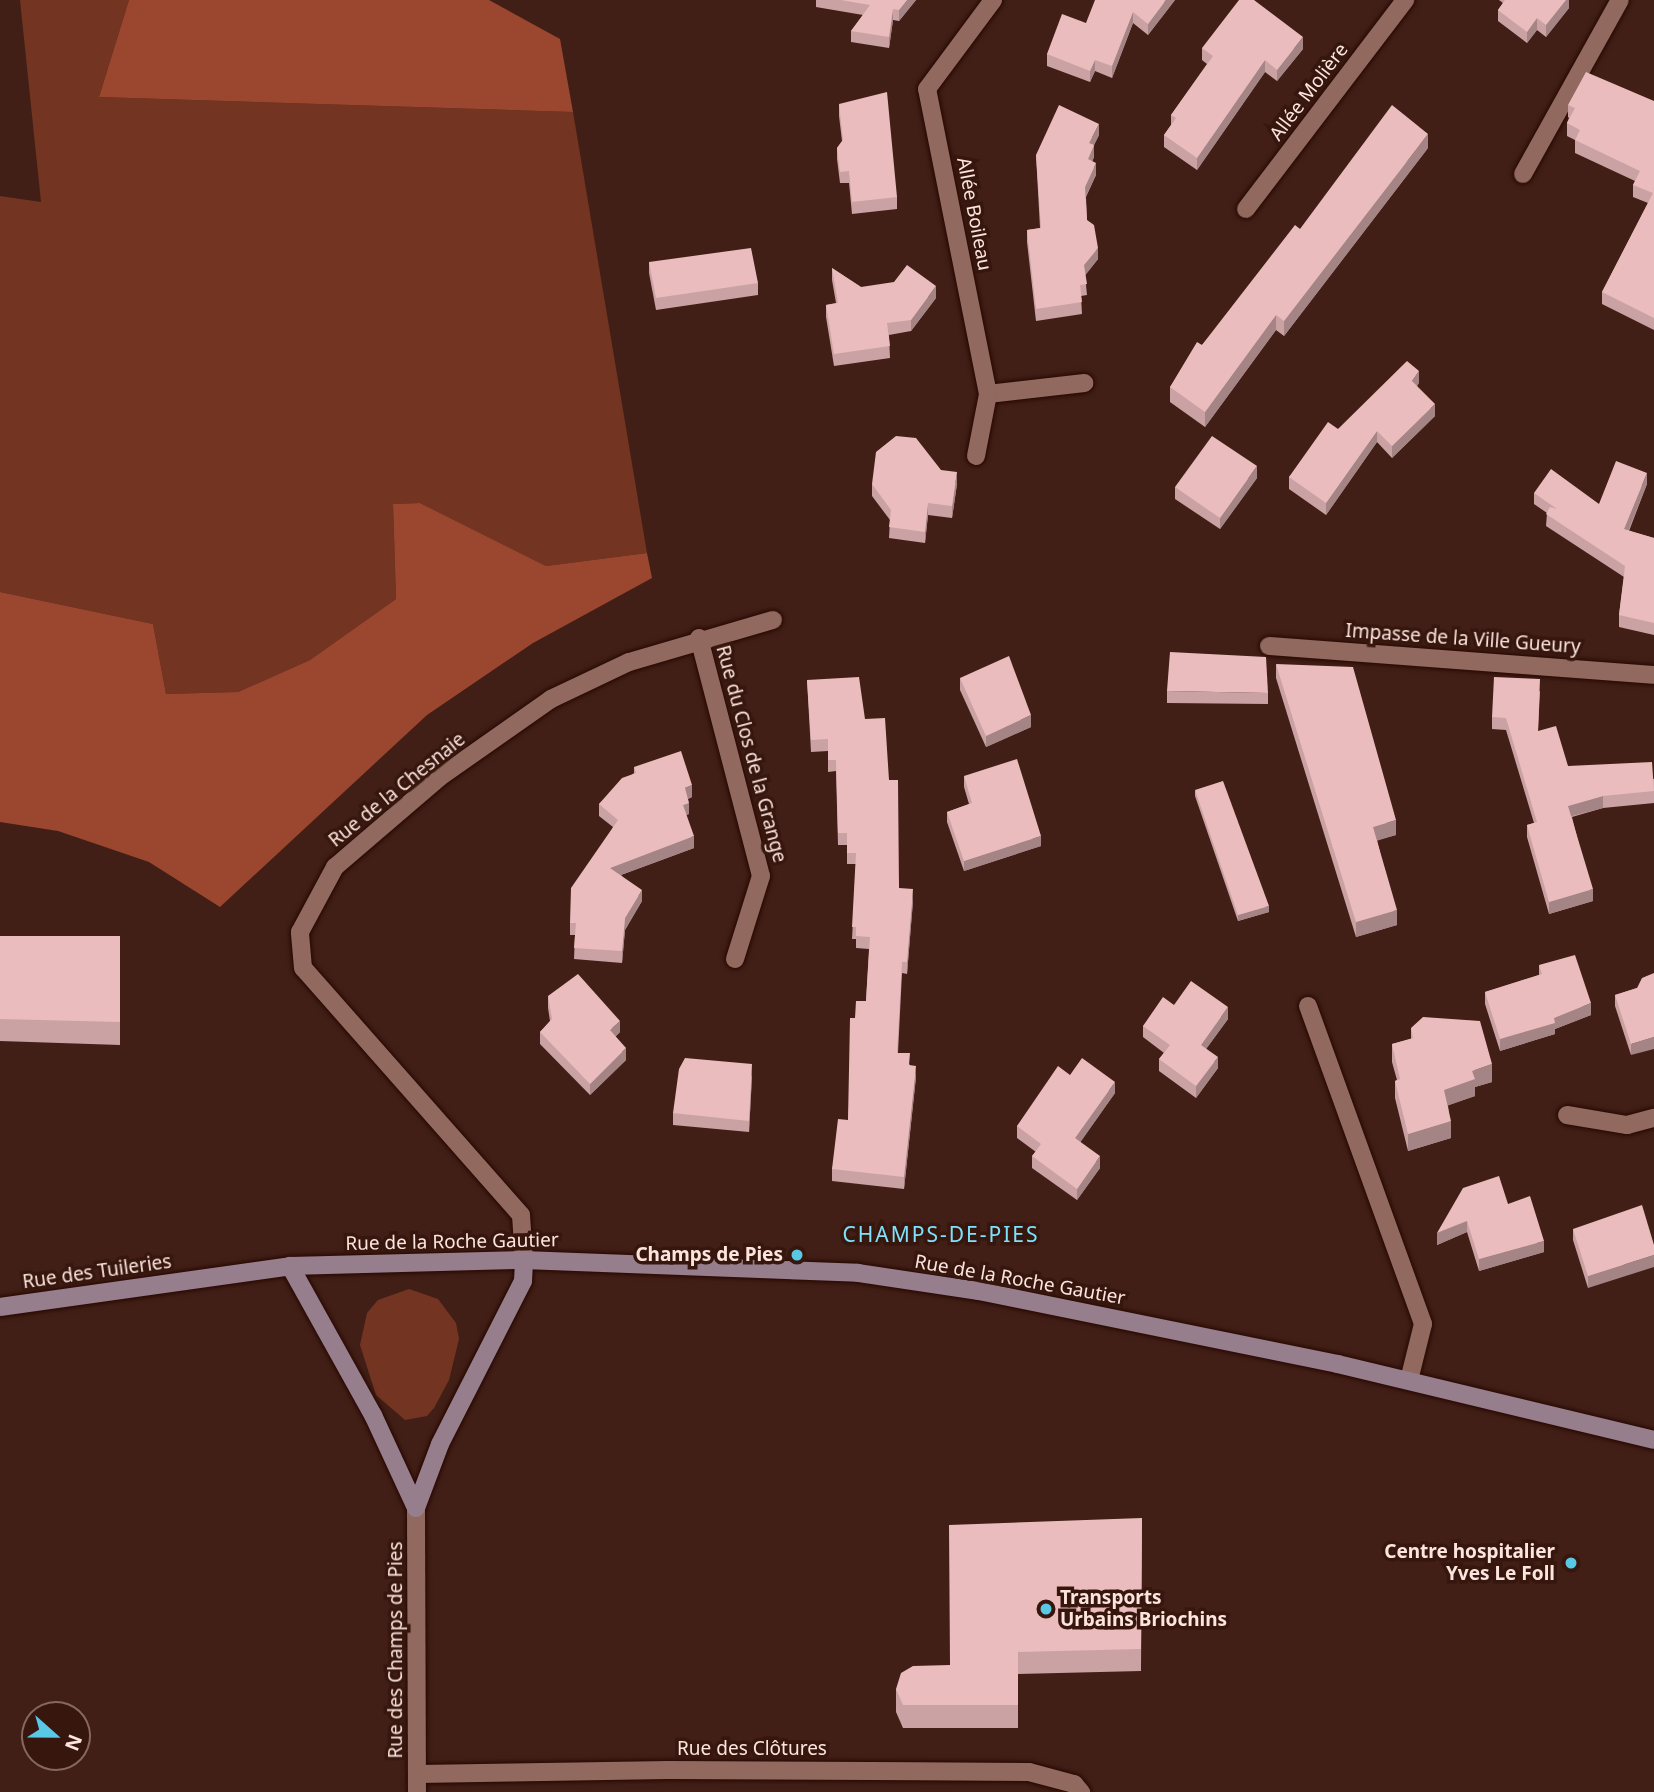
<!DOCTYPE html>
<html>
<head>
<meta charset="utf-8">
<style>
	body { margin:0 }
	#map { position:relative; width:1654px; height:1792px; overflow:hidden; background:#411f16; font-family:"Noto Sans",sans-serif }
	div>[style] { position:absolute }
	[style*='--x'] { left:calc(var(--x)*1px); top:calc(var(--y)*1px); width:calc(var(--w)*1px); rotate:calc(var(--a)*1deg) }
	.green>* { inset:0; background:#743422 }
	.forest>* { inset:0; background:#9b462e }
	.roads { filter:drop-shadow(0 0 2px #260702) drop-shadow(0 0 2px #260702) }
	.lane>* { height:18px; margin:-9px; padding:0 9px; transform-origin:9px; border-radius:9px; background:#91695e }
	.street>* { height:18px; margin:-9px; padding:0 9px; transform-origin:9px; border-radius:9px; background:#91695e }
	.secondary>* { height:18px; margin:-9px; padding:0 9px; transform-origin:9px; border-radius:9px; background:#977e8c }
	.wall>* { inset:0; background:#caa2a3 }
	.shaded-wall>* { inset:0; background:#a48484 }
	.building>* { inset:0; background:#ebbcbd }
	.dots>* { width:19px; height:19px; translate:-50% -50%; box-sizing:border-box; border:4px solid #36160d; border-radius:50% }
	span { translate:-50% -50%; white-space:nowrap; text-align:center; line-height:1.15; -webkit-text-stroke:7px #36160d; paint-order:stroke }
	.street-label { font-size:19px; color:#fce5de }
	.poi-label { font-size:19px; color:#fce5de; font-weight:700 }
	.right { translate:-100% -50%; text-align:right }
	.left { translate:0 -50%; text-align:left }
	.neighbourhood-label { font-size:21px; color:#7ee2fc; letter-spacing:2px }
	.north { position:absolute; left:21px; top:1701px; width:70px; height:70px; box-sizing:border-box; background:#36160d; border:2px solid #856961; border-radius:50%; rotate:111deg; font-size:19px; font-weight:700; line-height:28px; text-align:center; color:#fce5de }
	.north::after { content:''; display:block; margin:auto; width:24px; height:32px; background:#59c8e4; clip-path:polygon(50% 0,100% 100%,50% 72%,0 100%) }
</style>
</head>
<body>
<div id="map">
	<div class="green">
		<i style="clip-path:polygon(20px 0,129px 0,99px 97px,573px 112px,647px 553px,546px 566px,420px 503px,393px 504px,396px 599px,310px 660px,238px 692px,166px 694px,153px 624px,0 592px,0 196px,41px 202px)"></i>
		<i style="clip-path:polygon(409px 1289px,438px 1299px,456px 1323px,459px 1339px,449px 1380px,434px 1408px,427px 1416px,405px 1420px,376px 1395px,360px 1345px,367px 1313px,378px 1300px)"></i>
	</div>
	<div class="forest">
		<i style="clip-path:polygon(129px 0,489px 0,560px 39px,573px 112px,99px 97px)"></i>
		<i style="clip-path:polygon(420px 503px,546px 566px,647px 553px,652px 578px,533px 643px,427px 715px,220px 907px,149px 862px,58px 831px,0 822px,0 592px,153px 624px,166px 694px,238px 692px,310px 660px,396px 599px,393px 504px)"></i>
	</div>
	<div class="roads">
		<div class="lane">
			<i style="--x:1308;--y:1006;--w:338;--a:70.1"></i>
			<i style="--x:1423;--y:1324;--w:58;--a:104"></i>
		</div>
		<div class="street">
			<i style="--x:1523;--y:174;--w:199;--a:-60.9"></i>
			<i style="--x:1246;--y:209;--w:263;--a:-52.7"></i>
			<i style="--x:988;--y:394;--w:97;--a:-6.5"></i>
			<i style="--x:976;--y:456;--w:63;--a:-79"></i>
			<i style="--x:988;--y:394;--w:311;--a:-101.3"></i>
			<i style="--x:927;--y:89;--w:111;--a:-53.4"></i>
			<i style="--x:699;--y:638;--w:246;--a:75.4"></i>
			<i style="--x:761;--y:876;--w:87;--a:107.4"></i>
			<i style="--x:1269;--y:646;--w:386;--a:4.3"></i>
			<i style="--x:1567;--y:1115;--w:61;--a:9.5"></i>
			<i style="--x:1627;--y:1125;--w:28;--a:-15"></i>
			<i style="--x:524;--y:1260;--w:45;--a:-93.8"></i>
			<i style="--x:521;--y:1215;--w:329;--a:-131.4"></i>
			<i style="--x:303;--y:968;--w:36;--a:-95"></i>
			<i style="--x:300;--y:932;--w:74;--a:-61.7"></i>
			<i style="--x:335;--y:867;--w:138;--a:-40.6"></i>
			<i style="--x:440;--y:777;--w:136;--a:-35.1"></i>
			<i style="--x:551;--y:699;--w:86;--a:-25.4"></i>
			<i style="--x:629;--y:662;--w:150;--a:-16.3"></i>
			<i style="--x:416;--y:1508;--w:284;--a:89.8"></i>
			<i style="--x:418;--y:1774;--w:250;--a:-0.9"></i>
			<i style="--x:668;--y:1770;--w:361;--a:0.3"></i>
			<i style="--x:1029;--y:1772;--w:47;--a:14.9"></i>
			<i style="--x:1074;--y:1784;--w:11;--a:49"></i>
		</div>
		<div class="secondary">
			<i style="--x:290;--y:1266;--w:171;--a:60.9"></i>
			<i style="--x:373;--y:1415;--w:102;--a:65.2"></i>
			<i style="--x:0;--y:1307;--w:293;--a:-8"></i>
			<i style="--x:290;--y:1266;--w:234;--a:-1.5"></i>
			<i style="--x:524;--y:1260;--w:334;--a:2.2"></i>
			<i style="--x:858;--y:1273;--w:122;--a:8.5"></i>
			<i style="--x:979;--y:1291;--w:366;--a:11.5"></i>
			<i style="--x:1338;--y:1364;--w:325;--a:13.5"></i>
			<i style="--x:416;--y:1508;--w:68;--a:-69.4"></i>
			<i style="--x:440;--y:1444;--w:183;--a:-63"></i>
			<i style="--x:523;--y:1281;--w:21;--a:-87"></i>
		</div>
	</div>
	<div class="wall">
		<i style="clip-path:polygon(816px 0,916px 0,899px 21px,893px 20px,889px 48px,851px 42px,851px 31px,863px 15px,816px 7px)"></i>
		<i style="clip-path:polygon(1175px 0,1148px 35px,1133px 23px,1112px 78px,1095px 71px,1090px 82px,1047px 66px,1047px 54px,1086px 23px)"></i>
		<i style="clip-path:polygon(1499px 0,1569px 0,1569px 8px,1546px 37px,1537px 30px,1527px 43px,1498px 21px,1498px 10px,1503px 3px)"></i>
		<i style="clip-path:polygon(1202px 48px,1303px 49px,1277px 81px,1265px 72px,1197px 170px,1164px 147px,1164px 135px,1171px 125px,1171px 115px,1207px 64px,1202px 60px)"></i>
		<i style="clip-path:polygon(1654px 101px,1654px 330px,1602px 304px,1602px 292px,1648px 203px,1633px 197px,1633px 185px,1635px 181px,1575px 153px,1575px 140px,1567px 136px,1567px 123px,1569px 118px,1568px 117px,1568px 105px)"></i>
		<i style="clip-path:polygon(839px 104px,897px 197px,897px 209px,852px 214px,849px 183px,840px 183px,837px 159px,837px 148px,842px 141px,839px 116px)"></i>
		<i style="clip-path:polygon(1099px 135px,1094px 145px,1094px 157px,1092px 162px,1096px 175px,1086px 197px,1087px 220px,1098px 259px,1085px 275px,1087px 295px,1081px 296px,1082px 314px,1036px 321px,1027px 242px,1027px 230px,1040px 228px,1036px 155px)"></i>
		<i style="clip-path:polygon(1428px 148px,1284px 336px,1276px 330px,1205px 427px,1170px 402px,1170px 387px,1202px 345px,1300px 229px)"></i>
		<i style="clip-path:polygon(649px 262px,758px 283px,758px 295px,656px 310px,649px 273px)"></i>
		<i style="clip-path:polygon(832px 268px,861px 287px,936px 298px,911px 331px,889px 335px,890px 358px,834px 366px,826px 317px,826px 305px,836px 303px,832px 280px)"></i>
		<i style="clip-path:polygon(1419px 383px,1417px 386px,1435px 416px,1392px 458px,1377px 442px,1326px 515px,1289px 489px,1289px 477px,1338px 429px)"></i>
		<i style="clip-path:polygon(941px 470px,957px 484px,952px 518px,928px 515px,925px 543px,889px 538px,890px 520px,872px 496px,872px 484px)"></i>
		<i style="clip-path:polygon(1257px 478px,1220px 529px,1175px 499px,1175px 487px)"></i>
		<i style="clip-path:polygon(1647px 484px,1629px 531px,1654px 538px,1654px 635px,1619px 627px,1619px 615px,1624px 577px,1546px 526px,1547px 513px,1534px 504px,1534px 493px,1599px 504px)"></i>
		<i style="clip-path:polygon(1276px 664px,1396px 835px,1377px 840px,1397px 925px,1356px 937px,1276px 678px)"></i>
		<i style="clip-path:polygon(960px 678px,1031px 727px,986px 747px,960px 690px)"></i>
		<i style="clip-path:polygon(807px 680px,865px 719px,889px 780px,899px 888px,913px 901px,907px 974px,902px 973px,898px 1053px,910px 1065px,916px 1077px,904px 1189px,832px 1181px,832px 1169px,848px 1120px,855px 1018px,866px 1001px,869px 949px,856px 948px,856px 939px,852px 939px,856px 864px,847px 864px,847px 845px,838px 845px,836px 771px,828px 772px,828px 751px,811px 752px)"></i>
		<i style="clip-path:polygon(1167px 691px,1268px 693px,1268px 704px,1167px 703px)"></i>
		<i style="clip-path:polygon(1540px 691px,1538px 731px,1568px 766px,1654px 779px,1654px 803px,1603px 808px,1572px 817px,1593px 901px,1549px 914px,1527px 837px,1527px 825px,1534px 823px,1506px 730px,1492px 729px,1492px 717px)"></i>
		<i style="clip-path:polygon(634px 767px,692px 797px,688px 799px,689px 814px,686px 815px,694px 848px,621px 875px,642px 901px,625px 930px,622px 963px,574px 959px,575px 935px,570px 935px,570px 923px,613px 827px,599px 816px,599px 804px,634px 773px)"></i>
		<i style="clip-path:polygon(964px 776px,1041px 846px,964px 871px,947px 822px,947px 812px,969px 804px,964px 787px)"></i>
		<i style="clip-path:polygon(1195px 790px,1269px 912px,1238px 921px,1195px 796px)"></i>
		<i style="clip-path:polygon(0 936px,120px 936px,120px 1045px,0 1041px)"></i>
		<i style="clip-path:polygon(1539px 965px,1591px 1015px,1555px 1029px,1555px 1034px,1500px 1051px,1485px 1004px,1485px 992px,1539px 975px)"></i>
		<i style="clip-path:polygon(1637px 988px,1631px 1055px,1615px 1006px,1615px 995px)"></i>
		<i style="clip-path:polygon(548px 996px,620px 1032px,615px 1037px,626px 1060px,590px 1095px,540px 1044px,540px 1032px,550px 1021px,548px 1008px)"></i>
		<i style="clip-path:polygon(1174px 1005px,1228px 1019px,1206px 1049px,1218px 1068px,1196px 1098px,1159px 1071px,1159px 1059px,1164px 1053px,1143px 1037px,1143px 1026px)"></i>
		<i style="clip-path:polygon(1411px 1028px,1492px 1082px,1475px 1087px,1475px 1096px,1448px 1105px,1451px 1138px,1408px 1151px,1395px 1098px,1395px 1081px,1397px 1080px,1392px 1062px,1392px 1044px,1411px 1039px)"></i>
		<i style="clip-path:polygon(1070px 1075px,1115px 1093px,1080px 1142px,1100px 1168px,1077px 1200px,1032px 1168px,1032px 1156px,1036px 1152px,1017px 1138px,1017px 1126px)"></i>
		<i style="clip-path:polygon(752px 1076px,749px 1132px,673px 1125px,673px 1113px)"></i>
		<i style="clip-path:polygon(1508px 1204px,1544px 1252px,1479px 1271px,1467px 1232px,1437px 1245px,1437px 1233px)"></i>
		<i style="clip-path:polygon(1573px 1229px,1654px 1245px,1588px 1288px,1573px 1240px)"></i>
		<i style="clip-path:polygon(1142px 1518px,1141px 1671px,1018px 1674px,1018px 1728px,903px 1728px,896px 1712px,896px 1689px,950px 1665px)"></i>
	</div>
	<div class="shaded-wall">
		<i style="clip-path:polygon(907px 0,916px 0,899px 21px,899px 10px)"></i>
		<i style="clip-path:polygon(1166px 0,1175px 0,1148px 35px,1148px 24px)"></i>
		<i style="clip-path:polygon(1564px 0,1569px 0,1569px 8px,1546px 37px,1546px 25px)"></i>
		<i style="clip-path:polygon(893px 9px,893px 20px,889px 48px,889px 37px)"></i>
		<i style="clip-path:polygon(1133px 12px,1133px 23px,1112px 78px,1112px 66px)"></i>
		<i style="clip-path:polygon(1537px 18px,1537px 30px,1527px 43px,1527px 32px)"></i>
		<i style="clip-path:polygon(1303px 37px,1303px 49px,1277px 81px,1277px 70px)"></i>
		<i style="clip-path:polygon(1095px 60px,1095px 71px,1090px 82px,1090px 71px)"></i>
		<i style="clip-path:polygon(1265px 60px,1265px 72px,1197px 170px,1197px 158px)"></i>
		<i style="clip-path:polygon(1099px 124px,1099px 135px,1089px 155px,1089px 143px)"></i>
		<i style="clip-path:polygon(1428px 134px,1428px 148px,1284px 336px,1284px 321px)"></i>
		<i style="clip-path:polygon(1094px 145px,1094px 157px,1088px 171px,1088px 159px)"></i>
		<i style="clip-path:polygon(1096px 163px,1096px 175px,1085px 198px,1085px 187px)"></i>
		<i style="clip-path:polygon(1098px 248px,1098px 259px,1084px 277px,1084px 265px)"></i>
		<i style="clip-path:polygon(936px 286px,936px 298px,911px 331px,911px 320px)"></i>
		<i style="clip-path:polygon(1276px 315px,1276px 330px,1205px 427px,1205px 412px)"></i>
		<i style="clip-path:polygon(1419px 371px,1419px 383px,1412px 393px,1412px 381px)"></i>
		<i style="clip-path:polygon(1435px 404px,1435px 416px,1392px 458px,1392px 446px)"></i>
		<i style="clip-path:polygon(1377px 431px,1377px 442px,1326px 515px,1326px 503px)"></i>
		<i style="clip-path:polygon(1257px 466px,1257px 478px,1220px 529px,1220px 518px)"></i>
		<i style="clip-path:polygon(957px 472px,957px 484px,952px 518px,952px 506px)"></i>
		<i style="clip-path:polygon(1647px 473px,1647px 484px,1624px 541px,1624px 529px)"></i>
		<i style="clip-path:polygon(928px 503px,928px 515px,925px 543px,925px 532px)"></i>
		<i style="clip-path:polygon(1031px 715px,1031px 727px,986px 747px,986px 736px)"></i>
		<i style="clip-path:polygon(692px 785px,692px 797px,685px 800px,685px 788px)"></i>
		<i style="clip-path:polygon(1603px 796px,1603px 808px,1568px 817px,1568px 806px)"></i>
		<i style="clip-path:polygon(689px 803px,689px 814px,683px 816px,683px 805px)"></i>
		<i style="clip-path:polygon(1396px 820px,1396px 835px,1373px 842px,1373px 827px)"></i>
		<i style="clip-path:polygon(694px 836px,694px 848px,610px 879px,610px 868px)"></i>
		<i style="clip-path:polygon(1041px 836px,1041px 846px,964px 871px,964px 861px)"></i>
		<i style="clip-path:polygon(913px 889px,913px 901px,907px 974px,907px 962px)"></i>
		<i style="clip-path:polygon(1593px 889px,1593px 901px,1549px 914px,1549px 902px)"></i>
		<i style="clip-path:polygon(642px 890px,642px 901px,625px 930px,622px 963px,622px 951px,625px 918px)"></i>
		<i style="clip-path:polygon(1269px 906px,1269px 912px,1238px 921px,1238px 915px)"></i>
		<i style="clip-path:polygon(1397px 910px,1397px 925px,1356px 937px,1356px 922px)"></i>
		<i style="clip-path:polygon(1591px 1003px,1591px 1015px,1555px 1029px,1555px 1034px,1500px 1051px,1500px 1039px)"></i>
		<i style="clip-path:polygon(1228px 1007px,1228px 1019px,1201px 1056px,1201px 1045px)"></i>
		<i style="clip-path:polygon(620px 1021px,620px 1032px,610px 1042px,610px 1030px)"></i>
		<i style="clip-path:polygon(1654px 1037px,1654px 1049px,1631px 1055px,1631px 1044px)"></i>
		<i style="clip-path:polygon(626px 1048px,626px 1060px,590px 1095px,590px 1084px)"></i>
		<i style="clip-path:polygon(1218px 1057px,1218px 1068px,1196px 1098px,1196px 1086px)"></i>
		<i style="clip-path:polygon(752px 1064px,752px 1076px,749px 1132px,749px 1121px)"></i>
		<i style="clip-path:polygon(1492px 1064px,1492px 1082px,1475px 1087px,1475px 1096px,1444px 1107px,1444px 1090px,1472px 1071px)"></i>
		<i style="clip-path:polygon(916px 1066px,916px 1077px,904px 1189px,904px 1177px)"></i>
		<i style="clip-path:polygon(1115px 1082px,1115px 1093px,1075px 1150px,1075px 1138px)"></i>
		<i style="clip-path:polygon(1451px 1121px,1451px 1138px,1408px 1151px,1408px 1134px)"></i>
		<i style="clip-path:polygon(1100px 1156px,1100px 1168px,1077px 1200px,1077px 1189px)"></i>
		<i style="clip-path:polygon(1467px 1221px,1467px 1232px,1437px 1245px,1437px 1233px)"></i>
		<i style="clip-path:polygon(1544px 1241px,1544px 1252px,1479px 1271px,1479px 1259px)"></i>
		<i style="clip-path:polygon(1654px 1255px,1654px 1267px,1588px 1288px,1588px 1276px)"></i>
	</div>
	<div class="building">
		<i style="clip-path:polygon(841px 0,907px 0,899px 10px,893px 9px,889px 37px,851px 31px,870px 5px)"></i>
		<i style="clip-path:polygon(1095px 0,1166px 0,1148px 24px,1133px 12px,1112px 66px,1095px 60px,1090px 71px,1047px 54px,1062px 14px,1086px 23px)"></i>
		<i style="clip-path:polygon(1239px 0,1254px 0,1303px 37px,1277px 70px,1265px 60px,1197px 158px,1164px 135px,1176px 118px,1171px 115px,1213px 56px,1202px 48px)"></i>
		<i style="clip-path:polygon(1505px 0,1566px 0,1546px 25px,1537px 18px,1527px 32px,1498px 10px)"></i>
		<i style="clip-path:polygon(1586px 72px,1654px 101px,1654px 318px,1602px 292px,1653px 193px,1633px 185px,1640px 171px,1575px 140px,1580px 130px,1567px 123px,1575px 108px,1568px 105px)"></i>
		<i style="clip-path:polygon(887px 92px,897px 197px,852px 202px,849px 171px,840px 172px,837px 148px,843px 140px,839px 104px)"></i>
		<i style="clip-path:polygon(1059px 105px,1099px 124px,1089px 143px,1094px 145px,1088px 159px,1096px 163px,1085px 187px,1087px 220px,1094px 225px,1098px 248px,1084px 265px,1087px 284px,1080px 285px,1082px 302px,1036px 309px,1027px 230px,1041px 228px,1036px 155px)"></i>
		<i style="clip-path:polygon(1392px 105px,1428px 134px,1284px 321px,1276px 315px,1205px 412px,1170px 387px,1197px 342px,1202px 345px,1295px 225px,1300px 229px)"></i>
		<i style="clip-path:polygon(751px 248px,758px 283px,656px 298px,649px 262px)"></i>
		<i style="clip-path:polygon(907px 265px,936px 286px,911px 320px,887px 323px,890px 346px,834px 354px,826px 305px,838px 303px,832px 268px,861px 287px,894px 282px)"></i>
		<i style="clip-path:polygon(1407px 361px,1419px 371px,1412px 381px,1435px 404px,1392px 446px,1377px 431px,1326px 503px,1289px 477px,1328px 422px,1338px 429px)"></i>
		<i style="clip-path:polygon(896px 436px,916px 438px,941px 470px,957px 472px,952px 506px,928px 503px,925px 532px,889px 527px,891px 510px,872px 484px,876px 452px)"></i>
		<i style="clip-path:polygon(1212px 436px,1257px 466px,1220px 518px,1175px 487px)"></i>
		<i style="clip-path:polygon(1616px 461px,1647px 473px,1624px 529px,1654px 538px,1654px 623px,1619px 615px,1625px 566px,1546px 514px,1550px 507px,1557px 509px,1534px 493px,1551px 469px,1599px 504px)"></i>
		<i style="clip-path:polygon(1170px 652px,1266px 657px,1268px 693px,1167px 691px)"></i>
		<i style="clip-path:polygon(1009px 656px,1031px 715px,986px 736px,960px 678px)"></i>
		<i style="clip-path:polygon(1276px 664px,1353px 667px,1396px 820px,1373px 827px,1397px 910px,1356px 922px)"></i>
		<i style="clip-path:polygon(859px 677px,865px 719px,885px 718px,889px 780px,898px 780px,899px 888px,913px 889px,907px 962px,902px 962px,897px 1053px,910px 1053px,909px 1065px,916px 1066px,904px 1177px,832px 1169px,838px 1119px,848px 1120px,850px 1018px,855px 1018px,856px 1001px,866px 1001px,870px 937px,856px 936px,856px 927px,852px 927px,856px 853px,847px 853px,847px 833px,838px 833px,836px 760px,828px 760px,828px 739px,811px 740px,807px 680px)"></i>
		<i style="clip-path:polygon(1494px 677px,1540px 679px,1538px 731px,1556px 726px,1568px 766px,1652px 762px,1654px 791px,1603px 796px,1568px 806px,1593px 889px,1549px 902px,1527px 825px,1537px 822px,1506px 718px,1492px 717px)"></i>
		<i style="clip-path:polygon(681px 751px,692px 785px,685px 788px,689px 803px,683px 805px,694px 836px,610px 868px,642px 890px,625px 918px,622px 951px,574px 948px,576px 923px,570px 923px,571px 888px,618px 820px,599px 804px,622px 778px,636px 773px,634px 767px)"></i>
		<i style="clip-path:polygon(1017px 759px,1041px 836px,964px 861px,947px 812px,972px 803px,964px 776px)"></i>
		<i style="clip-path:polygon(1223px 781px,1269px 906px,1238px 915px,1195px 790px)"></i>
		<i style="clip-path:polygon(0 936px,120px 936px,120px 1022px,0 1019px)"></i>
		<i style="clip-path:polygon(1575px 955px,1591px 1003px,1554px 1018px,1555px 1023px,1500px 1039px,1485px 992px,1542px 974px,1539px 965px)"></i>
		<i style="clip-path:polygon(1654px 973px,1654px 1037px,1631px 1044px,1615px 995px,1637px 988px,1642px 978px)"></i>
		<i style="clip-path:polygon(578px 974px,620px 1021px,610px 1030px,626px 1048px,590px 1084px,540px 1032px,552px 1019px,548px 996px)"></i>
		<i style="clip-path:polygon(1191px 981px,1228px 1007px,1201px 1045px,1218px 1057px,1196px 1086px,1159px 1059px,1170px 1045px,1143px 1026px,1163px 997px,1174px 1005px)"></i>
		<i style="clip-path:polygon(1423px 1017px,1480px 1021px,1492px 1064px,1472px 1071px,1475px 1079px,1444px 1090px,1451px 1121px,1408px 1134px,1395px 1081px,1400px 1079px,1392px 1044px,1413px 1038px,1411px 1028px)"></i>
		<i style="clip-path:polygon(685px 1058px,752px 1064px,749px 1121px,673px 1113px,679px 1069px)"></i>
		<i style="clip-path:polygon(1082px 1058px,1115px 1082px,1075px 1138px,1100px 1156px,1077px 1189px,1032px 1156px,1041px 1144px,1017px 1126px,1058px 1066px,1070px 1075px)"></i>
		<i style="clip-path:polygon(1499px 1176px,1508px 1204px,1530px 1196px,1544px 1241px,1479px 1259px,1467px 1221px,1437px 1233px,1463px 1188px)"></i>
		<i style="clip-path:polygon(1642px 1205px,1654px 1245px,1654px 1255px,1588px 1276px,1573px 1229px)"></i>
		<i style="clip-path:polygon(1142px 1518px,1141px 1649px,1018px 1652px,1018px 1705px,903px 1705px,896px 1689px,901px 1673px,913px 1666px,950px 1665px,949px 1525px)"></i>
	</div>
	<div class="dots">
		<i style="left:797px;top:1255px;background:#59c8e4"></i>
		<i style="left:1571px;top:1563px;background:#59c8e4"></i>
		<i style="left:1046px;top:1609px;background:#59c8e4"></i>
	</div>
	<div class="street-label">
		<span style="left:1309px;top:92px;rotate:-53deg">Allée Molière</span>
		<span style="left:974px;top:214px;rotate:79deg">Allée Boileau</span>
		<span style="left:1463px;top:639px;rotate:4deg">Impasse de la Ville Gueury</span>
		<span style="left:751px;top:754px;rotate:75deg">Rue du Clos de la Grange</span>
		<span style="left:397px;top:790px;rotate:-39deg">Rue de la Chesnaie</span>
		<span style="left:452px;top:1242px;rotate:-1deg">Rue de la Roche Gautier</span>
		<span style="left:97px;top:1272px;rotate:-8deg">Rue des Tuileries</span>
		<span style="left:1020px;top:1280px;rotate:10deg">Rue de la Roche Gautier</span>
		<span style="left:396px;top:1650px;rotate:-90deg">Rue des Champs de Pies</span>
		<span style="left:752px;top:1749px">Rue des Clôtures</span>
	</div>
	<div class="poi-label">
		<span class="right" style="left:783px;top:1255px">Champs de Pies</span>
		<span class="right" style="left:1555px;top:1563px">Centre hospitalier<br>Yves Le Foll</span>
		<span class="left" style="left:1060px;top:1609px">Transports<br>Urbains Briochins</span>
	</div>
	<div class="neighbourhood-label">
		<span style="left:941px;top:1234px">CHAMPS-DE-PIES</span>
	</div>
	<div class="north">N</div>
</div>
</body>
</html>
